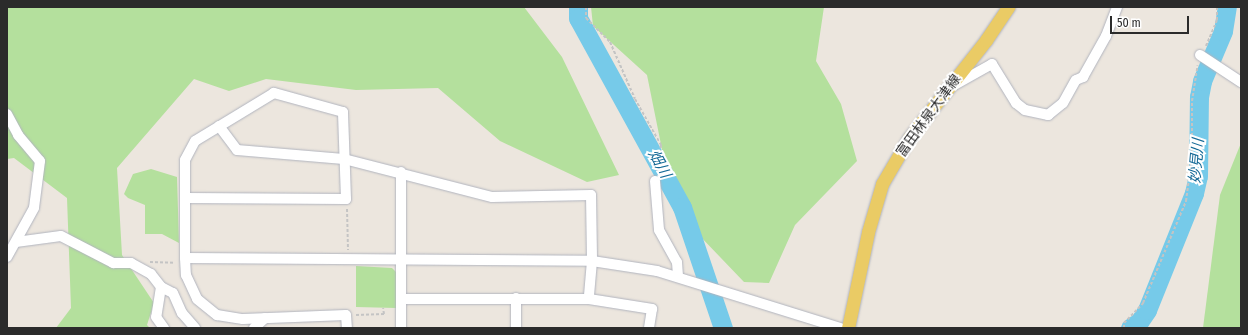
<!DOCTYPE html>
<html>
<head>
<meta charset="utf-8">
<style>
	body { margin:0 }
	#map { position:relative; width:1248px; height:335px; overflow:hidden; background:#ece6de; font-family:"Fira Sans Condensed","Noto Sans JP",sans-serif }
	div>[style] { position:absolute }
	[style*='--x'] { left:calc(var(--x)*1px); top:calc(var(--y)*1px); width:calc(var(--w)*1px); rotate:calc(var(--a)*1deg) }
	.green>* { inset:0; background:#b4e09d }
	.river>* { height:19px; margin:-9.5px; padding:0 9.5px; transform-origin:9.5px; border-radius:9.5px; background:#76cae9 }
	.path>* { height:2px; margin-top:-1px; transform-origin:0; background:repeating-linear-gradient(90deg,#c4c4c4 0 3px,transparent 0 5px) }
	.roads { filter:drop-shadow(0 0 1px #b1b4be) drop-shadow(0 0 1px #b1b4be) }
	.minor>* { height:10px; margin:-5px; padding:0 5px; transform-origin:5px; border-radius:5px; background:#fff }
	.major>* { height:13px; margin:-6.5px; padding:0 6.5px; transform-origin:6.5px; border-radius:6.5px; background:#eacb65 }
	span { translate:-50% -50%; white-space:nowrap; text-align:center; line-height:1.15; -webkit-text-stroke:4px #fff; paint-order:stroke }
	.street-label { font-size:14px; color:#2b2b2b }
	.water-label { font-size:15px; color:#146996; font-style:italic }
	.frame { position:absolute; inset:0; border:8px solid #2b2b2b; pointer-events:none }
	.scale { position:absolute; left:1110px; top:16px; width:79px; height:18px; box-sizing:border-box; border:2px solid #2b2b2b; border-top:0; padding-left:5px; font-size:12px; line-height:14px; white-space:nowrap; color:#2b2b2b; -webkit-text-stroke:3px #fff; paint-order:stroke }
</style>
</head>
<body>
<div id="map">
	<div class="green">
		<i style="clip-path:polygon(7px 7px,524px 7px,562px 57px,619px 175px,587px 182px,500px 141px,438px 88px,356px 90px,266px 79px,229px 91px,194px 79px,117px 168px,122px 255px,154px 303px,147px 325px,150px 328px,56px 328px,71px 308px,67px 198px,14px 158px,7px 159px)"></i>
		<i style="clip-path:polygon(591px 7px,824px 7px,816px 61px,841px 104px,857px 161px,795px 225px,769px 283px,744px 282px,674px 209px,647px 75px,593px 26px)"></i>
		<i style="clip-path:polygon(1241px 143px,1241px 328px,1203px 328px,1220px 195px)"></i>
		<i style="clip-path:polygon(151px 169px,177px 177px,179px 243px,162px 234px,145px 234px,145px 205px,128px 198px,124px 194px,133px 174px)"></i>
		<i style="clip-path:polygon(356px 266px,392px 268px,396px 272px,396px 308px,356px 307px)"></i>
	</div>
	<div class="river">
		<i style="--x:578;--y:7;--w:11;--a:90"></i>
		<i style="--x:578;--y:18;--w:216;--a:61.2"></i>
		<i style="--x:682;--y:207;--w:128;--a:71.3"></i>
		<i style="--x:1130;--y:328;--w:11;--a:-34"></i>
		<i style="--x:1139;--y:322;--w:14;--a:-56"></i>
		<i style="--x:1147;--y:310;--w:126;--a:-68.1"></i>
		<i style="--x:1194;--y:193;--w:17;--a:-77"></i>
		<i style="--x:1198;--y:176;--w:79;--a:-89.3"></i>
		<i style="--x:1199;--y:97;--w:16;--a:-79"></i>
		<i style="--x:1202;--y:81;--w:54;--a:-67.2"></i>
		<i style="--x:1223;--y:31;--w:24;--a:-81"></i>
	</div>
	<div class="path">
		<i style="--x:586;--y:7;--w:11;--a:90"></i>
		<i style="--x:586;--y:18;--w:34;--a:45"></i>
		<i style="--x:610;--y:42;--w:62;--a:66.3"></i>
		<i style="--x:635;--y:99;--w:53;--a:60.5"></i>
		<i style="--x:661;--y:145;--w:27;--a:98"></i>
		<i style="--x:1206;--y:46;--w:28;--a:-67"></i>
		<i style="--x:1217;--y:20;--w:13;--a:-90"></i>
		<i style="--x:347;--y:209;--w:41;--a:88.6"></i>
		<i style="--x:150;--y:262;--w:25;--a:2"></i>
		<i style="--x:356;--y:315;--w:28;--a:-2"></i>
		<i style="--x:384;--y:314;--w:6;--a:-99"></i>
		<i style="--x:1124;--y:328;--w:5;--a:-90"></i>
		<i style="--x:1124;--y:323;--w:28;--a:-46"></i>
		<i style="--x:1143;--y:303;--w:111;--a:-67.1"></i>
		<i style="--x:1186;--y:201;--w:45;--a:-82.4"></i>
		<i style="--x:1192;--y:156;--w:55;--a:-90"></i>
		<i style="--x:1192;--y:101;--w:36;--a:-81"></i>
	</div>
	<div class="roads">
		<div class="minor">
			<i style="--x:1200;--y:55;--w:49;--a:33.4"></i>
			<i style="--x:951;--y:87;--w:47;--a:-29.3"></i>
			<i style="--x:992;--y:64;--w:46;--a:58.4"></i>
			<i style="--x:1016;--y:103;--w:11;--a:38"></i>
			<i style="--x:1025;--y:110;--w:24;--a:12"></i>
			<i style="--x:1048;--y:115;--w:19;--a:-39"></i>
			<i style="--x:1063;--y:103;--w:26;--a:-61"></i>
			<i style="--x:1076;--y:80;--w:8;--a:-23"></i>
			<i style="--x:1083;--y:77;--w:47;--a:-60.7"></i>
			<i style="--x:1106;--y:36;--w:31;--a:-69"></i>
			<i style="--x:7;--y:114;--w:24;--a:62"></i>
			<i style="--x:18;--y:135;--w:34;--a:50"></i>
			<i style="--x:40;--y:161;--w:47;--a:97.3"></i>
			<i style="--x:34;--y:208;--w:56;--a:118.9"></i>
			<i style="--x:219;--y:126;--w:30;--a:53"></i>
			<i style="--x:237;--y:150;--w:107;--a:4.8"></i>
			<i style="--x:344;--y:159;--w:153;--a:14.4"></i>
			<i style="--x:492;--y:197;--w:99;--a:-1.2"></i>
			<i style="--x:591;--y:195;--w:66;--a:89.1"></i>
			<i style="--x:592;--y:261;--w:38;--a:95"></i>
			<i style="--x:655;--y:181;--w:49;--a:85.3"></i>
			<i style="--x:659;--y:230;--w:37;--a:61"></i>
			<i style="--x:677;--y:262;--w:14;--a:86"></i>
			<i style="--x:185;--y:198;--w:161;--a:0.4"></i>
			<i style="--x:346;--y:199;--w:87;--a:-92"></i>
			<i style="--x:343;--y:112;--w:72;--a:-164.6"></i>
			<i style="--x:274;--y:93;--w:92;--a:148.7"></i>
			<i style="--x:195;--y:141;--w:21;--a:118"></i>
			<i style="--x:185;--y:160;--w:98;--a:90"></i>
			<i style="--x:185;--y:258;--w:17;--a:87"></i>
			<i style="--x:186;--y:275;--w:26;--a:65"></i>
			<i style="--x:197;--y:299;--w:26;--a:39"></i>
			<i style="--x:217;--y:315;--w:26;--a:9"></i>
			<i style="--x:243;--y:319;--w:103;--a:-2.2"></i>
			<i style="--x:346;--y:315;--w:13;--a:86"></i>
			<i style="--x:16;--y:242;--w:45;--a:-7.6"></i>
			<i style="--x:61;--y:236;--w:59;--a:27.4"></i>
			<i style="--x:113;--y:263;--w:18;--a:0"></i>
			<i style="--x:131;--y:263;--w:23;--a:29"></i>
			<i style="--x:151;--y:274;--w:16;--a:52"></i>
			<i style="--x:161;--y:287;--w:13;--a:27"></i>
			<i style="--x:173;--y:293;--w:22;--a:66"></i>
			<i style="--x:182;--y:313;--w:20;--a:49"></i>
			<i style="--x:185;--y:258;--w:407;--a:0.4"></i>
			<i style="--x:592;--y:261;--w:66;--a:8.7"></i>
			<i style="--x:657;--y:271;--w:192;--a:17.3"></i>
			<i style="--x:161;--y:287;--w:30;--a:99"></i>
			<i style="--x:156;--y:317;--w:14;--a:54"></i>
			<i style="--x:516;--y:298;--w:30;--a:90"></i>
			<i style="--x:401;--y:299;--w:188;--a:0"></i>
			<i style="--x:589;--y:299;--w:64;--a:9"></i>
			<i style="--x:652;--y:309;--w:19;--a:99"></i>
			<i style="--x:254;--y:328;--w:15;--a:-42"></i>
			<i style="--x:401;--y:328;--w:156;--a:-90"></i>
		</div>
		<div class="major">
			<i style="--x:848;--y:328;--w:98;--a:-78.2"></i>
			<i style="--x:868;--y:232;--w:50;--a:-73.7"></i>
			<i style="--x:882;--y:184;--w:53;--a:-59.6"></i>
			<i style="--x:909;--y:138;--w:125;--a:-51.8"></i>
			<i style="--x:986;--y:40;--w:40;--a:-56"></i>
		</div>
	</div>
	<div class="street-label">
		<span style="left:929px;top:116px;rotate:-54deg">富田林泉大津線</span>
	</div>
	<div class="water-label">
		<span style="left:1197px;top:161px;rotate:-85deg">妙見川</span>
		<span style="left:659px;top:164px;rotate:61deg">畑川</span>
	</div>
	<div class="frame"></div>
	<div class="scale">50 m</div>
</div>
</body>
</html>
